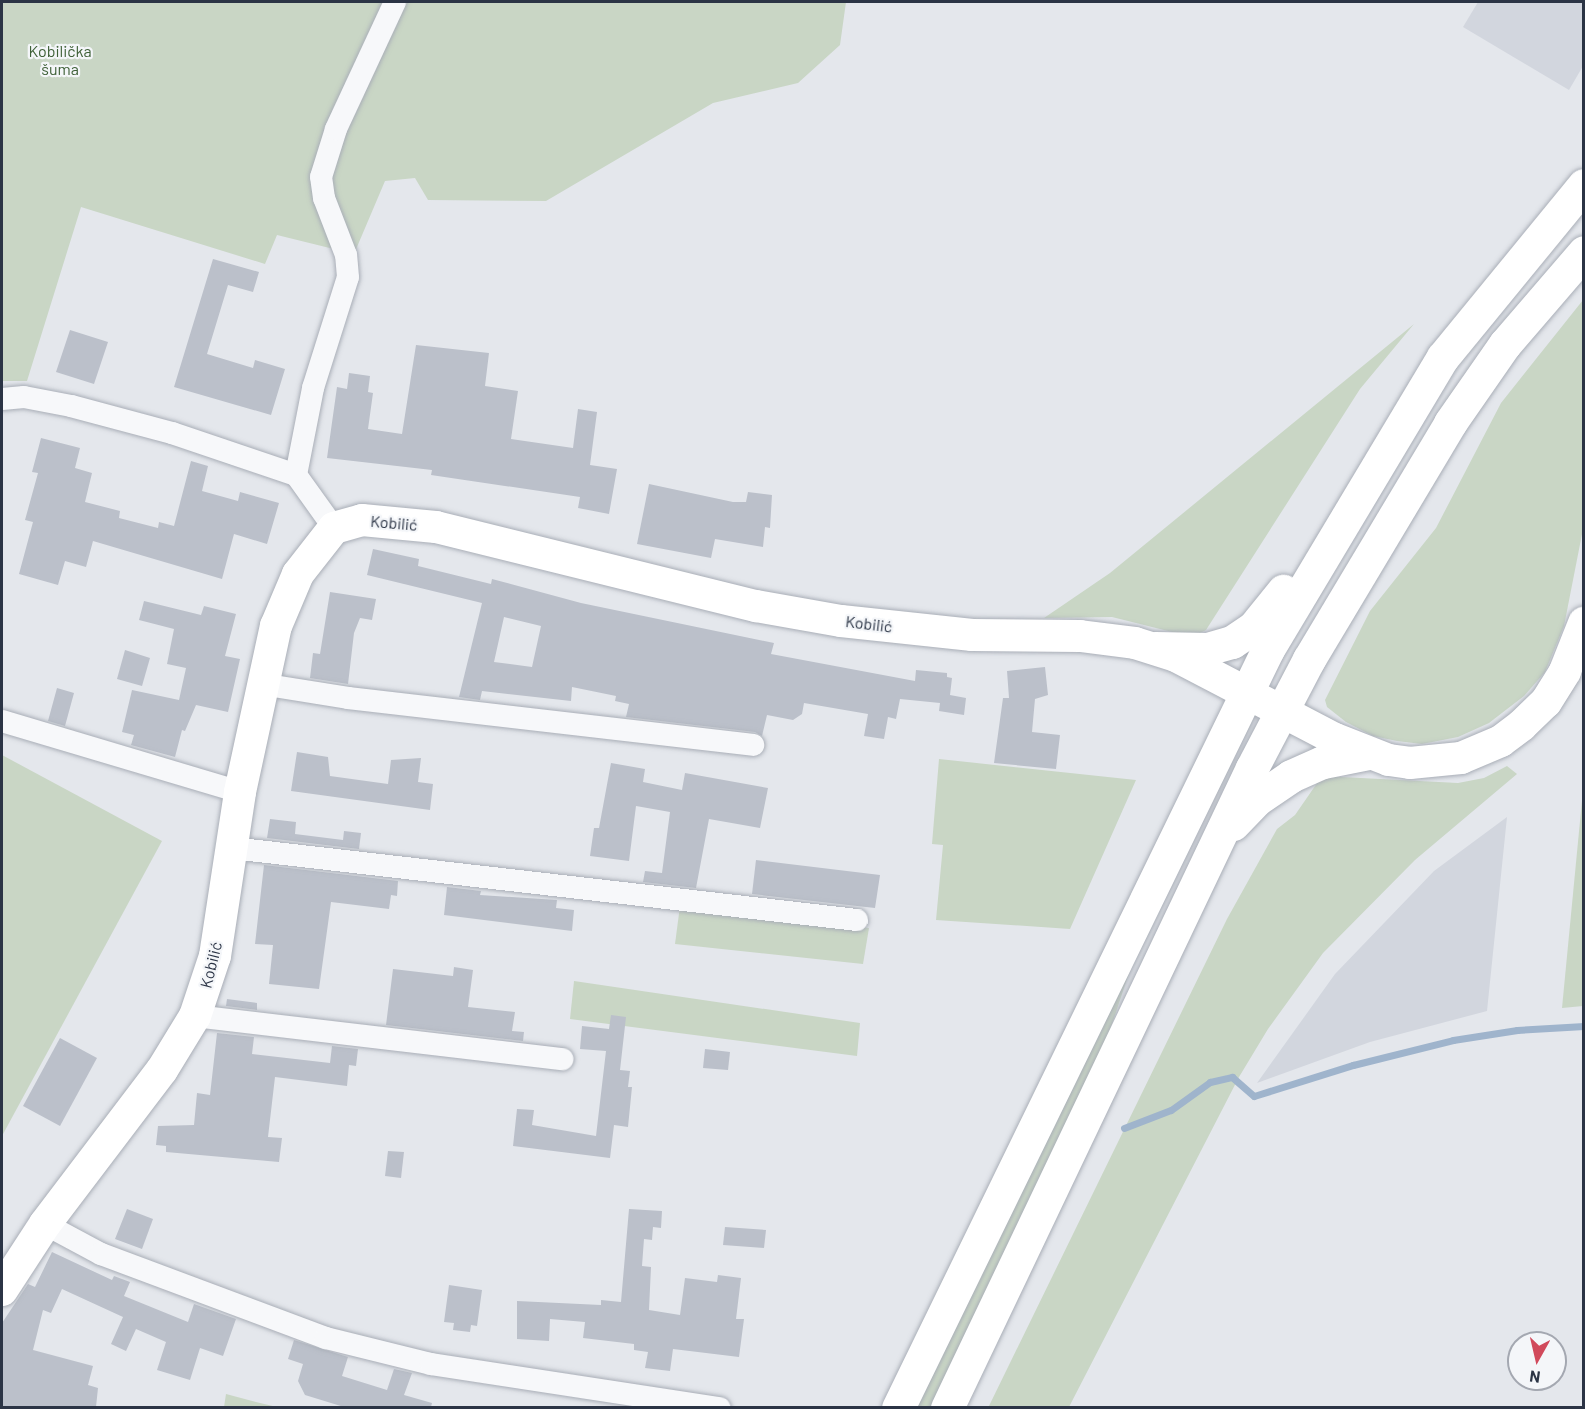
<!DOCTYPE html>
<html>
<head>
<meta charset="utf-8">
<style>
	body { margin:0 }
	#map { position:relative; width:1585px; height:1409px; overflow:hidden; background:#e4e7ec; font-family:Barlow,sans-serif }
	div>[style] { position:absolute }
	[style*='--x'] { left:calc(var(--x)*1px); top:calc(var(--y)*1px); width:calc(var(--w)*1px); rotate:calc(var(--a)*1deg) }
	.built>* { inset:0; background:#d2d6de }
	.green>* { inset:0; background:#c9d6c5 }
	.stream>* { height:7px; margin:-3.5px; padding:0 3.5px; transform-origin:3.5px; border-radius:3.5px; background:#9fb4cc }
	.building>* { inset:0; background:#bbc0ca }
	.roads { filter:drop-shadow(0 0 2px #a9aeb7) drop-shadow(0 0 2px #a9aeb7) }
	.minor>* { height:22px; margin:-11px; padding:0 11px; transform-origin:11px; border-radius:11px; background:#f7f8fa }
	.secondary>* { height:32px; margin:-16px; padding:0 16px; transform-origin:16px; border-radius:16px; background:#fff }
	.primary>* { height:33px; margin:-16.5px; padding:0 16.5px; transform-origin:16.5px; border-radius:16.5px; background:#fff }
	span { translate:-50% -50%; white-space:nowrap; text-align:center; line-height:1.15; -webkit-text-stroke:4.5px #f4f6f9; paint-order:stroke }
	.park-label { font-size:16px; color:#3f6138 }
	.street-label { font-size:16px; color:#2b3445 }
	.frame { position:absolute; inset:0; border:3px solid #2b3445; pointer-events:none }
	.north { position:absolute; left:1507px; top:1331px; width:60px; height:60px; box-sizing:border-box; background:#f4f6f9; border:2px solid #a4a8b1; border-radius:50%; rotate:188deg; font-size:16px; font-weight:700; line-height:24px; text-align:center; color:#2b3445 }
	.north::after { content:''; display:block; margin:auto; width:21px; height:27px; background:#d1495b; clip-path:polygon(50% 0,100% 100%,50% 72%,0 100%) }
</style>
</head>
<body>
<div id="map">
	<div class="built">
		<i style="clip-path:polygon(1478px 2px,1583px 2px,1583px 66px,1569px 90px,1463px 27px)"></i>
		<i style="clip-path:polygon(1507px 817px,1487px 1011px,1370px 1042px,1257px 1083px,1335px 974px,1434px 871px)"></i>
	</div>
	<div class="green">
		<i style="clip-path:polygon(2px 2px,846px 2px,840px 45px,798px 83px,713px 103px,546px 201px,428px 200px,415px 178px,385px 181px,354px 254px,277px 235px,265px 264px,81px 207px,27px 381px,2px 381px)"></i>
		<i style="clip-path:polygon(1583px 300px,1583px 529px,1564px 626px,1545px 672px,1524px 696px,1489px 723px,1458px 737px,1422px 744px,1397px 741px,1373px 736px,1346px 722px,1327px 707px,1325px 700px,1370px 611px,1436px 528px,1501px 403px)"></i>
		<i style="clip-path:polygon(1414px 324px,1360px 389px,1206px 630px,1192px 637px,1112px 617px,1044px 618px,1110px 573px)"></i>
		<i style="clip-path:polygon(2px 755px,162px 841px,2px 1136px)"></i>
		<i style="clip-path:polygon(939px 759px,1136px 780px,1070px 929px,936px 920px,943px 845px,932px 844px)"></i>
		<i style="clip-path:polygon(1507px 766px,1517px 774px,1415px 860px,1323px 953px,1268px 1029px,1239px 1077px,1069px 1407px,988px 1408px,1227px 919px,1277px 829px,1295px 815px,1322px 776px,1458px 783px,1484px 778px)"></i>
		<i style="clip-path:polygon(1583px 790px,1583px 1006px,1562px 1008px)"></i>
		<i style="clip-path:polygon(1191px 840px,1130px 970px,1102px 1054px,932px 1407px,913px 1408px)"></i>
		<i style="clip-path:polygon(680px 906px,869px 928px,863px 964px,675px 944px)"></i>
		<i style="clip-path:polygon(574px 981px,860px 1023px,857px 1056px,570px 1019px)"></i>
		<i style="clip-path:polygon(226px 1394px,260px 1403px,277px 1407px,224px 1407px)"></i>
	</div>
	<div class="stream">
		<i style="--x:1124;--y:1128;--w:50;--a:-21"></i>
		<i style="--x:1171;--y:1110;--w:48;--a:-35.7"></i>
		<i style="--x:1210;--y:1082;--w:23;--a:-13"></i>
		<i style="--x:1232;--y:1077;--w:29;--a:41"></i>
		<i style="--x:1254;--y:1096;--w:104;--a:-17.4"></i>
		<i style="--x:1353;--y:1065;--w:103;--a:-14"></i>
		<i style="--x:1453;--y:1040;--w:65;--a:-8.9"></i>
		<i style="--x:1517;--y:1030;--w:67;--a:-3.4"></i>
	</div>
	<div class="building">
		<i style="clip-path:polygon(213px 259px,259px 272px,253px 292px,228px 285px,207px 354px,253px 368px,255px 360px,285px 369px,271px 415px,174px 387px)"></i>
		<i style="clip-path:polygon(70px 330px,108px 342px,94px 384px,56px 372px)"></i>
		<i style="clip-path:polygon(416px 345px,489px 353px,485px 386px,518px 391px,511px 439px,573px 448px,578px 409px,597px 412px,590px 465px,617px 469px,609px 514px,578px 508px,580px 497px,431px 475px,432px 470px,327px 458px,337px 387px,347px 389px,349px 373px,370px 376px,368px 392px,373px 393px,368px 429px,402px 434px)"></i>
		<i style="clip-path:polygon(41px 438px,80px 448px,75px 468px,92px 473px,85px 502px,120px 511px,119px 518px,158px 528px,159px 522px,174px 526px,191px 461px,208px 466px,202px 491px,238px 501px,240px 492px,279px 503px,267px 544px,234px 534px,222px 579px,93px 541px,86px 567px,65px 561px,58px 585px,19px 574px,33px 522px,25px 520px,38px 473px,32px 472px)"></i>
		<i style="clip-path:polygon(649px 484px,733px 502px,746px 502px,748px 492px,772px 495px,770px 528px,765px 527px,763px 547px,715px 539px,711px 558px,637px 544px)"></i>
		<i style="clip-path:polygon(evenodd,373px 549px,419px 559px,418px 566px,491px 584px,492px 579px,581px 603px,774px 643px,771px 654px,915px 681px,916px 670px,947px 673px,947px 677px,952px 678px,950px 695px,966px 698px,964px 715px,939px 711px,940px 703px,900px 699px,896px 719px,888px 717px,884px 739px,864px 736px,868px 714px,804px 703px,802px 714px,793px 720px,767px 715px,762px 736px,755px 732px,626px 717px,629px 704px,615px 701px,616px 696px,572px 687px,571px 701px,482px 691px,480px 700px,459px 697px,482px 603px,367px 575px,373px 549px,504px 617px,541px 626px,532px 667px,494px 662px,504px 617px)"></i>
		<i style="clip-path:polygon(330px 592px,376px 599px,372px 620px,360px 618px,354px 633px,348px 684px,310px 678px,313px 653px,320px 654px)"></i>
		<i style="clip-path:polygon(144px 601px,201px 615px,204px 606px,236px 614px,225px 656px,240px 659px,228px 712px,196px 705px,185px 731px,182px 730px,175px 757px,131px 745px,134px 735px,122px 732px,132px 690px,179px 700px,186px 668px,167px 664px,174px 629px,139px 620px)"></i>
		<i style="clip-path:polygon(125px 650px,150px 658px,142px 686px,117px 679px)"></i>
		<i style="clip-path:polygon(1045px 667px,1048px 695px,1035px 699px,1032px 732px,1060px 735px,1056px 769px,994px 763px,1003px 698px,1009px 698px,1007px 671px)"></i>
		<i style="clip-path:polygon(57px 688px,74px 693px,65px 726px,48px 721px)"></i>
		<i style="clip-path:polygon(297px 752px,328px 757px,330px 776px,388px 784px,391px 760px,421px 758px,418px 782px,433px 784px,430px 810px,291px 791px)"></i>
		<i style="clip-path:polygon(611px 763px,645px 769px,643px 782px,682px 790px,685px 773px,768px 788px,760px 828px,709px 819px,696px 888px,643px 882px,645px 871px,662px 873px,670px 812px,636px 806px,629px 861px,590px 856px,594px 828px,599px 828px)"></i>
		<i style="clip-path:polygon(270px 819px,296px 822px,295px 834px,343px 840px,344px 831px,361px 833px,359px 849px,267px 838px)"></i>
		<i style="clip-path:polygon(756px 860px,880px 875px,875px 908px,752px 894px)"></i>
		<i style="clip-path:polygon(264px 865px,398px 881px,397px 896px,391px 895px,389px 909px,331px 902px,319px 989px,269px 984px,273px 945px,255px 944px)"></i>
		<i style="clip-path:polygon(447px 887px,481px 891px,480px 895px,557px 900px,556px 908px,574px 910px,572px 931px,444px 915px)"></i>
		<i style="clip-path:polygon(454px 967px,473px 970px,468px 1007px,515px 1012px,512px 1031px,524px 1032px,523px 1041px,386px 1025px,393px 969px,453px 976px)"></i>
		<i style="clip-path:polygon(227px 999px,257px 1003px,257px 1010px,226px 1006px)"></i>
		<i style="clip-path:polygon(611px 1015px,626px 1017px,620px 1070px,630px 1071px,628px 1087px,632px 1087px,628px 1127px,614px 1125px,610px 1158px,513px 1146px,517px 1109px,534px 1110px,532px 1125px,596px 1136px,606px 1051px,580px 1049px,582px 1026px,609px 1029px)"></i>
		<i style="clip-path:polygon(217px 1033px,254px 1037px,252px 1054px,330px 1063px,332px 1046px,358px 1049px,356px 1066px,349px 1065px,347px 1086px,275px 1077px,268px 1137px,282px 1138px,279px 1162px,166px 1152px,166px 1146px,156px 1145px,158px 1126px,194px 1125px,197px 1093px,210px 1095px)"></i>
		<i style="clip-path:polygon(60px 1038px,97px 1058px,60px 1126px,23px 1106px)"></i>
		<i style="clip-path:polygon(705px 1049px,730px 1052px,728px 1070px,703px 1068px)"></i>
		<i style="clip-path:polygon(388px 1151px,404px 1152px,401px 1178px,385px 1176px)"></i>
		<i style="clip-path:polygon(127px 1209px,153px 1219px,142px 1249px,115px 1239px)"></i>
		<i style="clip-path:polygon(629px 1209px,662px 1211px,661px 1228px,653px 1227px,652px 1240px,644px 1239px,642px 1266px,651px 1267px,649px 1310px,680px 1315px,685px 1278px,717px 1282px,718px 1275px,741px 1278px,736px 1319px,744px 1319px,739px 1357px,673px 1349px,670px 1371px,645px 1368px,648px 1352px,634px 1350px,634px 1344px,583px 1338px,585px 1322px,550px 1319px,549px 1341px,517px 1339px,517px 1301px,601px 1305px,601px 1300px,621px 1302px)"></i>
		<i style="clip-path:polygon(725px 1227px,766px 1230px,764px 1248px,723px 1245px)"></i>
		<i style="clip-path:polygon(52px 1252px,112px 1280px,114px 1276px,130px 1282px,124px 1296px,188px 1322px,194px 1304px,236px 1319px,223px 1356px,200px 1348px,190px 1380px,157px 1370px,166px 1342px,136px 1329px,126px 1351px,111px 1344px,123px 1317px,62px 1289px,51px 1313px,43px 1310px,33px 1350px,93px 1366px,88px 1385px,98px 1388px,96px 1407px,2px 1407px,2px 1323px,28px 1284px,35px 1287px)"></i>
		<i style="clip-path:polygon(449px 1285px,482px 1290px,477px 1326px,471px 1325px,470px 1332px,453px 1330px,454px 1323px,444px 1322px)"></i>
		<i style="clip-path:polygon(294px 1340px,348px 1357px,342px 1376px,387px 1390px,394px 1369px,412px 1373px,404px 1395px,432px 1403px,431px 1407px,344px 1407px,305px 1395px,298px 1381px,303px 1364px,288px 1359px)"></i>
	</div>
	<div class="roads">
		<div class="minor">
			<i style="--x:2;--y:399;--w:22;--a:-5"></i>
			<i style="--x:24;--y:397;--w:48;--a:10.8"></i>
			<i style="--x:71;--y:406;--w:105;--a:15"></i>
			<i style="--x:172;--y:433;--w:131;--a:18.7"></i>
			<i style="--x:334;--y:528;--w:65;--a:-125.6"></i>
			<i style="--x:296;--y:475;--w:89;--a:-78.9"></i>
			<i style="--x:313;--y:388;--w:116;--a:-72.5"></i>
			<i style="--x:348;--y:277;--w:22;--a:-95"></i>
			<i style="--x:346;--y:255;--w:61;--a:-111.1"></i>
			<i style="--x:324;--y:198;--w:21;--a:-98"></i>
			<i style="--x:321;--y:177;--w:50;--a:-72.6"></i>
			<i style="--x:336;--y:129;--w:140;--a:-65.1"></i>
			<i style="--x:261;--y:684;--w:88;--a:9.1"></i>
			<i style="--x:348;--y:698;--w:408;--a:6.6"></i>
			<i style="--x:2;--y:721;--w:248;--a:16.6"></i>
			<i style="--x:232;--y:848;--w:629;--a:6.57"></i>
			<i style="--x:195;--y:1016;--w:370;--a:6.7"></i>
			<i style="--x:45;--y:1224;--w:64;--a:28.2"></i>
			<i style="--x:101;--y:1254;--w:240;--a:20.5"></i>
			<i style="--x:326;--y:1338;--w:108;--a:13.9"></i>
			<i style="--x:431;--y:1364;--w:292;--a:8.7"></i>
		</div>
		<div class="secondary">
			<i style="--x:2;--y:1290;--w:79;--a:-56.9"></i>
			<i style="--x:45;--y:1224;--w:193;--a:-52.8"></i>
			<i style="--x:162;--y:1070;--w:63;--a:-58.6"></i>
			<i style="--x:195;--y:1016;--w:63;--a:-71.6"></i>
			<i style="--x:215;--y:956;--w:166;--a:-81.3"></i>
			<i style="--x:240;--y:792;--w:170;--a:-77.8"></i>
			<i style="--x:276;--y:626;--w:56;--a:-67.1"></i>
			<i style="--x:298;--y:574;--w:58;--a:-52"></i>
			<i style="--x:334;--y:528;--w:29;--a:-16"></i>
			<i style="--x:362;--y:520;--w:74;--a:5.4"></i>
			<i style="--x:436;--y:527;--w:330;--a:13.9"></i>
			<i style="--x:756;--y:606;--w:86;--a:10"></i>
			<i style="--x:841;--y:621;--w:132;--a:6.1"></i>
			<i style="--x:972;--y:635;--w:108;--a:0.5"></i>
			<i style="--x:1080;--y:636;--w:55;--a:7.3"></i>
			<i style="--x:1135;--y:643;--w:43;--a:17.6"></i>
			<i style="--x:1176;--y:656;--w:179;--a:27.6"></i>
			<i style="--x:1335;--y:739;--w:58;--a:21.3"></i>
			<i style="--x:1389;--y:760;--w:21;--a:8"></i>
			<i style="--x:1410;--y:763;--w:51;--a:-5.6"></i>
			<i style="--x:1461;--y:758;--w:43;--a:-23"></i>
			<i style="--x:1501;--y:741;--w:26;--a:-37"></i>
			<i style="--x:1522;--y:725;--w:33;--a:-44"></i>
			<i style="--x:1546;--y:702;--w:36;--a:-58"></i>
			<i style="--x:1565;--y:671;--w:52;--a:-68.4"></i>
		</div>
		<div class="primary">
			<i style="--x:1155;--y:648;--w:52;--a:1.1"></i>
			<i style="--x:1207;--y:649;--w:26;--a:-16"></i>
			<i style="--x:1232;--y:642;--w:25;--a:-34"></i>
			<i style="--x:1253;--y:628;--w:48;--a:-51"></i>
			<i style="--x:1233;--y:824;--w:33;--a:-46"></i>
			<i style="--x:1256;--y:800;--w:42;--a:-34.4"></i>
			<i style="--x:1291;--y:776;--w:35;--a:-24"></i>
			<i style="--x:1323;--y:762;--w:46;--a:-11.3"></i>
			<i style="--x:898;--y:1408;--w:844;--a:-64.01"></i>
			<i style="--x:1268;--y:649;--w:340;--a:-59.1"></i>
			<i style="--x:1443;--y:357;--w:222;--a:-50.7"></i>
			<i style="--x:947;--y:1408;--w:709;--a:-64.52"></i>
			<i style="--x:1252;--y:768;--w:123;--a:-62.4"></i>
			<i style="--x:1309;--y:659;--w:275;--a:-59.1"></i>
			<i style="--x:1450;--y:423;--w:96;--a:-55.2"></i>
			<i style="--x:1505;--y:344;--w:121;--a:-49.3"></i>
		</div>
	</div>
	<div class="park-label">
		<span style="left:60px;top:60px">Kobilička<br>šuma</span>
	</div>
	<div class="street-label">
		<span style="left:394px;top:523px;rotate:5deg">Kobilić</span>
		<span style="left:869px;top:624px;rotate:7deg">Kobilić</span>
		<span style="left:211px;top:965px;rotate:-76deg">Kobilić</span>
	</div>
	<div class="frame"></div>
	<div class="north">N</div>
</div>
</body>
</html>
